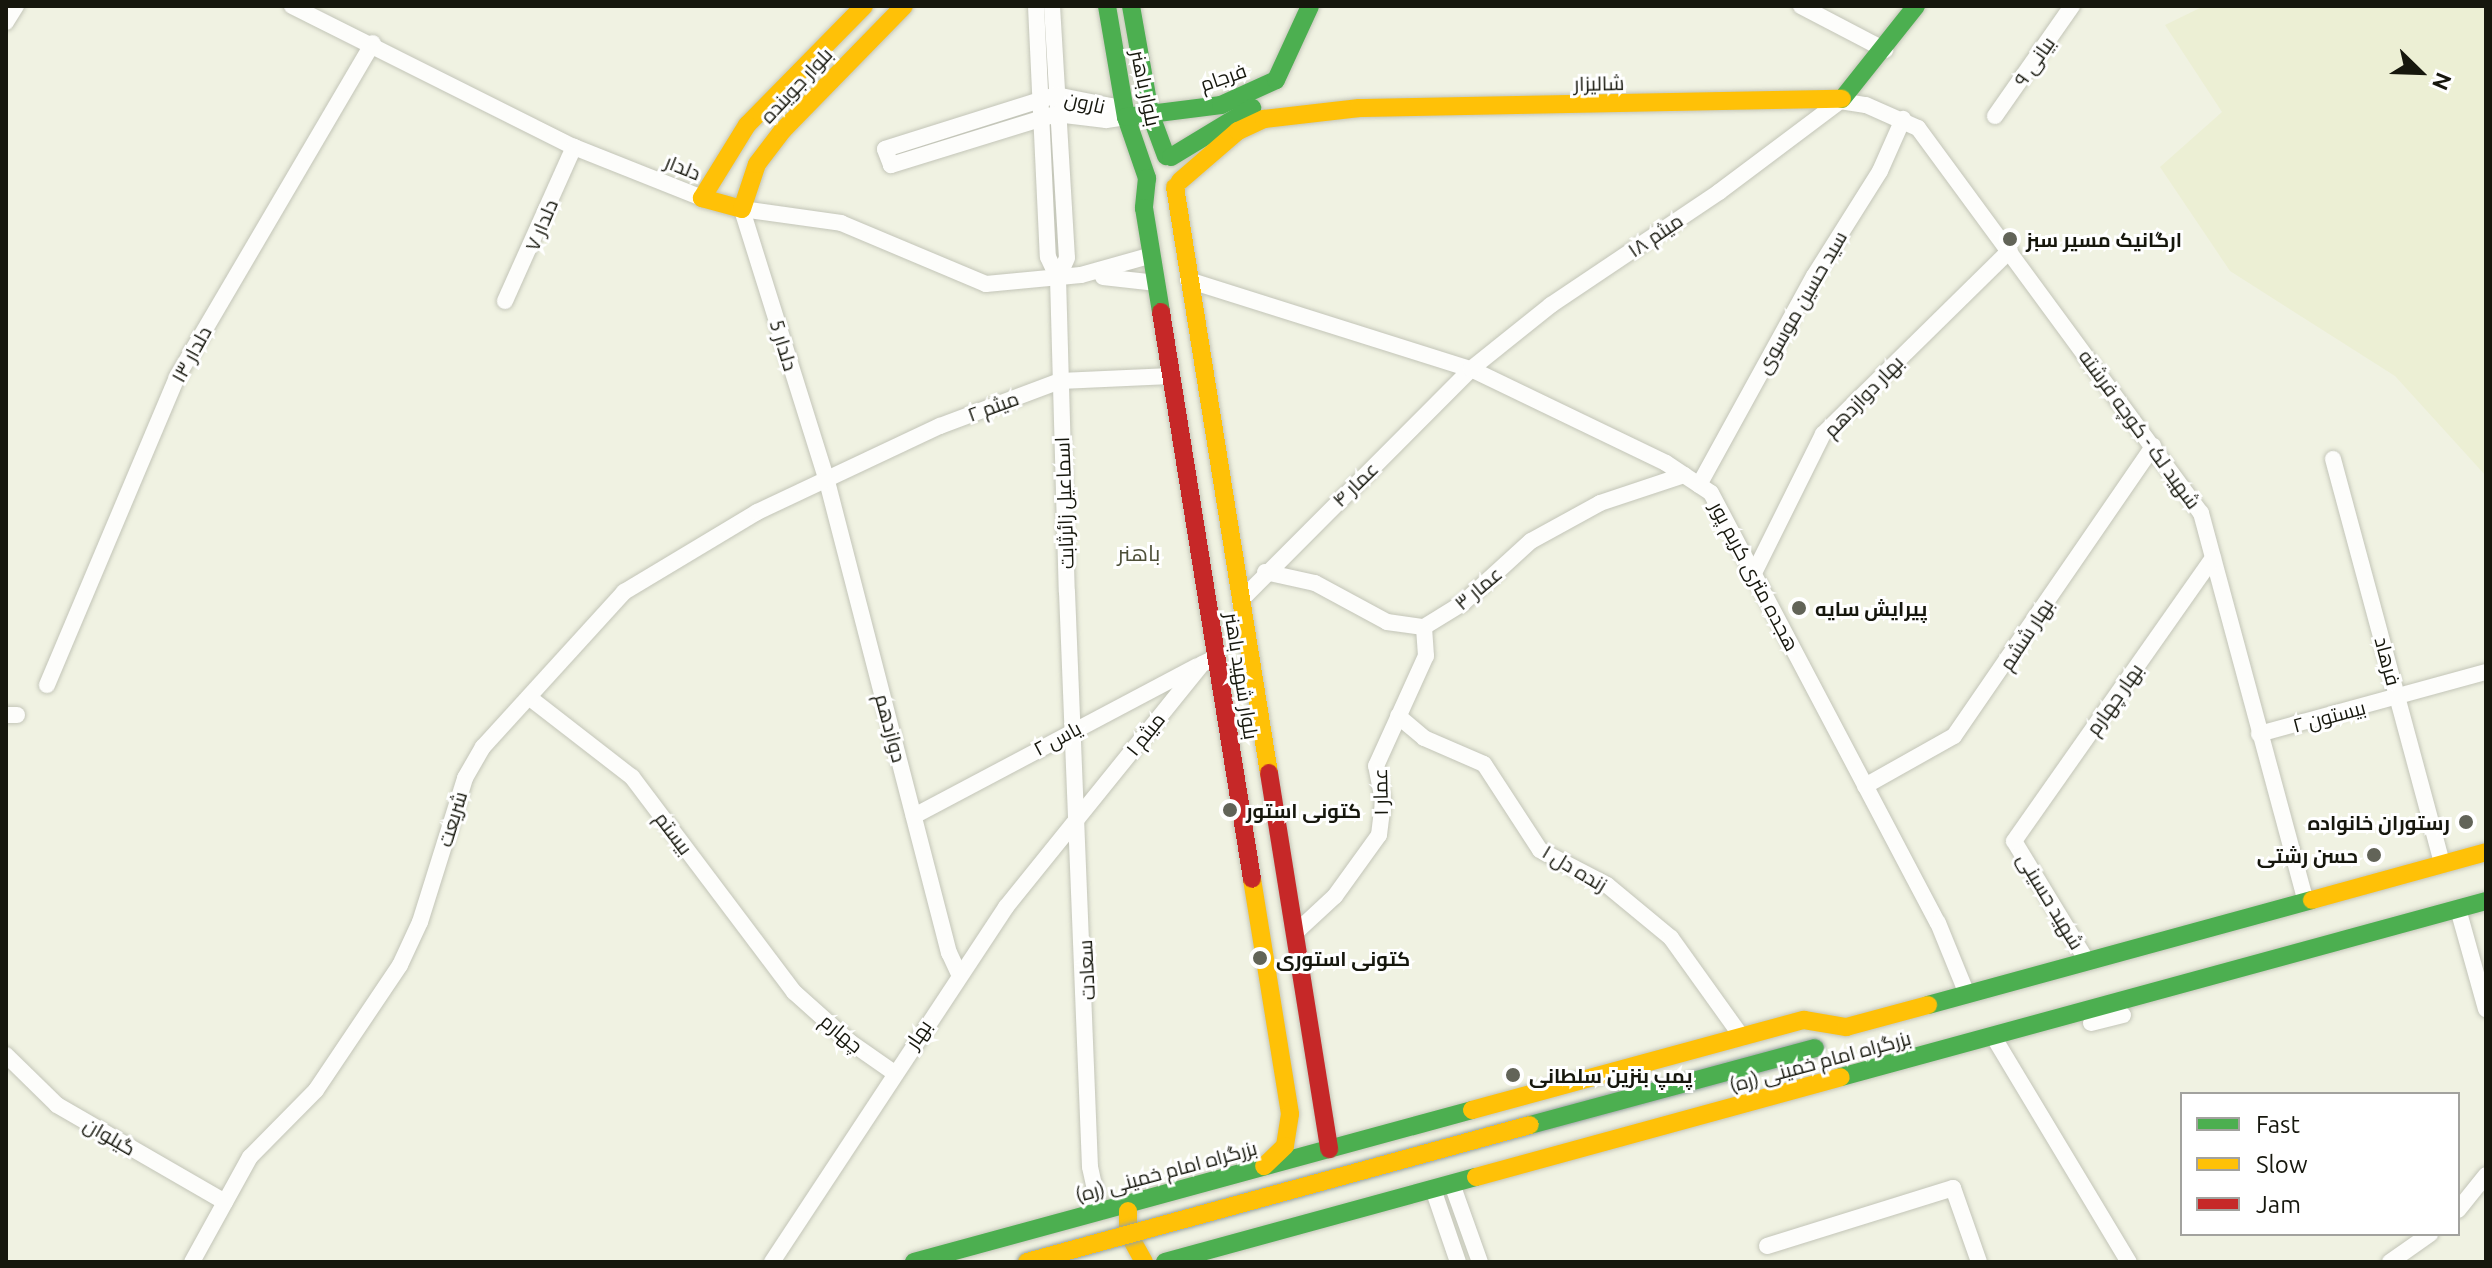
<!DOCTYPE html>
<html>
<head>
<meta charset="utf-8">
<style>
	body { margin:0 }
	#map { position:relative; width:2492px; height:1268px; overflow:hidden; background:#f0f2e2; font-family:Ubuntu,Cairo,sans-serif }
	div>[style] { position:absolute }
	[style*='--x'] { left:calc(var(--x)*1px); top:calc(var(--y)*1px); width:calc(var(--w)*1px); rotate:calc(var(--a)*1deg) }
	.built>* { inset:0; background:#ecefd4 }
	.roads { filter:drop-shadow(0 0 2px #c3c5b8) drop-shadow(0 0 2px #c3c5b8) }
	.street>* { height:16px; margin:-8px; padding:0 8px; transform-origin:8px; border-radius:8px; background:#fdfdfb }
	.fast>* { height:18px; margin:-9px; padding:0 9px; transform-origin:9px; border-radius:9px; background:#4caf50 }
	.slow>* { height:18px; margin:-9px; padding:0 9px; transform-origin:9px; border-radius:9px; background:#ffc107 }
	.jam>* { height:18px; margin:-9px; padding:0 9px; transform-origin:9px; border-radius:9px; background:#c62828 }
	.bridges { filter:drop-shadow(0 0 2px #97a29f) drop-shadow(0 0 2px #97a29f) }
	.fast-bridge>* { height:18px; margin:-9px; padding:0 9px; transform-origin:9px; border-radius:9px; background:#4caf50 }
	.slow-bridge>* { height:18px; margin:-9px; padding:0 9px; transform-origin:9px; border-radius:9px; background:#ffc107 }
	.dots>* { width:22px; height:22px; translate:-50% -50%; box-sizing:border-box; border:4px solid #fff; border-radius:50% }
	span { translate:-50% -50%; white-space:nowrap; text-align:center; line-height:1.15; -webkit-text-stroke:6px #fff; paint-order:stroke }
	.street-label { font-size:20px; color:#16170d }
	.poi-label { font-size:20px; color:#16170d; font-weight:700 }
	.left { translate:0 -50%; text-align:left }
	.right { translate:-100% -50%; text-align:right }
	.neighbourhood-label { font-size:22px; color:#4e5039 }
	.frame { position:absolute; inset:0; border:8px solid #16170d; pointer-events:none }
	.legend { position:absolute; left:2180px; top:1092px; width:280px; height:144px; box-sizing:border-box; background:#fff; border:2px solid #a2a29e; margin:0; padding:10px 14px; list-style:none; font-size:24px; color:#16170d }
	.legend li { display:flex; align-items:center; gap:16px; height:40px }
	.legend b { width:40px; border:2px solid #a2a29e }
	.north { position:absolute; left:2380px; top:32px; width:80px; height:80px; -webkit-text-stroke:6px #fff; paint-order:stroke; rotate:113deg; font-size:22px; font-weight:700; line-height:32px; text-align:center; color:#16170d }
	.north::after { content:''; display:block; margin:auto; width:28px; height:36px; background:#16170d; clip-path:polygon(50% 0,100% 100%,50% 72%,0 100%) }
</style>
</head>
<body>
<div id="map">
	<div class="built">
		<i style="clip-path:polygon(2204px 6px,2486px 6px,2486px 476px,2395px 376px,2230px 271px,2160px 167px,2222px 112px,2165px 25px)"></i>
	</div>
	<div class="roads">
		<div class="street">
			<i style="--x:292;--y:6;--w:315;--a:26.6"></i>
			<i style="--x:574;--y:147;--w:138;--a:21.7"></i>
			<i style="--x:1036;--y:6;--w:251;--a:87.3"></i>
			<i style="--x:1048;--y:257;--w:23;--a:65"></i>
			<i style="--x:1052;--y:6;--w:252;--a:86.6"></i>
			<i style="--x:1067;--y:258;--w:22;--a:114"></i>
			<i style="--x:1058;--y:278;--w:314;--a:88.4"></i>
			<i style="--x:1067;--y:592;--w:575;--a:87.71"></i>
			<i style="--x:1090;--y:1167;--w:46;--a:77.5"></i>
			<i style="--x:1801;--y:6;--w:95;--a:27.6"></i>
			<i style="--x:6;--y:22;--w:19;--a:-58"></i>
			<i style="--x:1056;--y:95;--w:56;--a:11.3"></i>
			<i style="--x:1111;--y:106;--w:19;--a:36"></i>
			<i style="--x:1126;--y:117;--w:20;--a:171"></i>
			<i style="--x:1106;--y:120;--w:50;--a:-173.2"></i>
			<i style="--x:1056;--y:114;--w:173;--a:162.8"></i>
			<i style="--x:891;--y:165;--w:17;--a:-111"></i>
			<i style="--x:885;--y:149;--w:179;--a:-17.5"></i>
			<i style="--x:1995;--y:116;--w:134;--a:-55"></i>
			<i style="--x:1103;--y:277;--w:54;--a:6.3"></i>
			<i style="--x:1188;--y:280;--w:297;--a:17.5"></i>
			<i style="--x:1471;--y:369;--w:216;--a:25.7"></i>
			<i style="--x:1666;--y:463;--w:54;--a:33.7"></i>
			<i style="--x:1711;--y:493;--w:486;--a:62.2"></i>
			<i style="--x:1938;--y:923;--w:77;--a:67.8"></i>
			<i style="--x:505;--y:301;--w:169;--a:-65.9"></i>
			<i style="--x:2333;--y:459;--w:419;--a:74.9"></i>
			<i style="--x:1699;--y:485;--w:239;--a:-61.2"></i>
			<i style="--x:1814;--y:276;--w:124;--a:-57.8"></i>
			<i style="--x:1880;--y:171;--w:57;--a:-66.1"></i>
			<i style="--x:1755;--y:571;--w:153;--a:-63.6"></i>
			<i style="--x:1823;--y:434;--w:262;--a:-44.5"></i>
			<i style="--x:1265;--y:572;--w:51;--a:12.4"></i>
			<i style="--x:1315;--y:583;--w:82;--a:28.4"></i>
			<i style="--x:1387;--y:622;--w:37;--a:8"></i>
			<i style="--x:1424;--y:627;--w:46;--a:-31.6"></i>
			<i style="--x:1463;--y:603;--w:92;--a:-42.4"></i>
			<i style="--x:1531;--y:541;--w:79;--a:-28.8"></i>
			<i style="--x:1600;--y:503;--w:89;--a:-18.4"></i>
			<i style="--x:1240;--y:601;--w:327;--a:-45.1"></i>
			<i style="--x:1471;--y:369;--w:102;--a:-38.7"></i>
			<i style="--x:1551;--y:305;--w:202;--a:-33.9"></i>
			<i style="--x:1719;--y:192;--w:151;--a:-36.9"></i>
			<i style="--x:1840;--y:101;--w:26;--a:9"></i>
			<i style="--x:1866;--y:105;--w:57;--a:23.9"></i>
			<i style="--x:1918;--y:128;--w:478;--a:53.7"></i>
			<i style="--x:2201;--y:513;--w:402;--a:74.9"></i>
			<i style="--x:47;--y:685;--w:334;--a:-67.1"></i>
			<i style="--x:177;--y:377;--w:387;--a:-59.6"></i>
			<i style="--x:530;--y:698;--w:129;--a:37.8"></i>
			<i style="--x:632;--y:777;--w:269;--a:53"></i>
			<i style="--x:794;--y:992;--w:75;--a:41.8"></i>
			<i style="--x:850;--y:1042;--w:52;--a:34.9"></i>
			<i style="--x:6;--y:715;--w:11;--a:0"></i>
			<i style="--x:1398;--y:716;--w:34;--a:40"></i>
			<i style="--x:1424;--y:738;--w:65;--a:23.4"></i>
			<i style="--x:1484;--y:764;--w:103;--a:56.9"></i>
			<i style="--x:1540;--y:850;--w:76;--a:27.6"></i>
			<i style="--x:1607;--y:885;--w:83;--a:39.6"></i>
			<i style="--x:1671;--y:938;--w:122;--a:54.4"></i>
			<i style="--x:2259;--y:734;--w:235;--a:-15.3"></i>
			<i style="--x:1865;--y:786;--w:102;--a:-29.3"></i>
			<i style="--x:1954;--y:736;--w:352;--a:-55.5"></i>
			<i style="--x:914;--y:816;--w:320;--a:-27.9"></i>
			<i style="--x:2458;--y:909;--w:104;--a:74.4"></i>
			<i style="--x:1294;--y:934;--w:56;--a:-42.8"></i>
			<i style="--x:1335;--y:896;--w:75;--a:-54.2"></i>
			<i style="--x:1379;--y:835;--w:34;--a:-83"></i>
			<i style="--x:1383;--y:801;--w:36;--a:-101"></i>
			<i style="--x:1376;--y:766;--w:121;--a:-65.6"></i>
			<i style="--x:1426;--y:656;--w:29;--a:-94"></i>
			<i style="--x:2087;--y:961;--w:140;--a:-121.3"></i>
			<i style="--x:2014;--y:841;--w:346;--a:-54.9"></i>
			<i style="--x:959;--y:974;--w:23;--a:-115"></i>
			<i style="--x:949;--y:953;--w:488;--a:-104.5"></i>
			<i style="--x:827;--y:481;--w:285;--a:-107.4"></i>
			<i style="--x:742;--y:209;--w:100;--a:8"></i>
			<i style="--x:841;--y:223;--w:157;--a:22.8"></i>
			<i style="--x:986;--y:284;--w:95;--a:-5.4"></i>
			<i style="--x:1081;--y:275;--w:74;--a:-15.7"></i>
			<i style="--x:2091;--y:1023;--w:33;--a:-14"></i>
			<i style="--x:1993;--y:1036;--w:264;--a:59"></i>
			<i style="--x:6;--y:1055;--w:71;--a:44.4"></i>
			<i style="--x:57;--y:1105;--w:194;--a:30"></i>
			<i style="--x:1452;--y:1184;--w:83;--a:70.3"></i>
			<i style="--x:1433;--y:1189;--w:77;--a:71.1"></i>
			<i style="--x:2458;--y:1210;--w:45;--a:-51.3"></i>
			<i style="--x:1767;--y:1246;--w:195;--a:-17.3"></i>
			<i style="--x:1953;--y:1188;--w:78;--a:70.6"></i>
			<i style="--x:192;--y:1262;--w:120;--a:-61.1"></i>
			<i style="--x:250;--y:1157;--w:94;--a:-45.4"></i>
			<i style="--x:316;--y:1090;--w:151;--a:-56.1"></i>
			<i style="--x:400;--y:965;--w:47;--a:-65.1"></i>
			<i style="--x:420;--y:922;--w:151;--a:-72.6"></i>
			<i style="--x:465;--y:778;--w:36;--a:-60"></i>
			<i style="--x:483;--y:747;--w:210;--a:-47.7"></i>
			<i style="--x:624;--y:592;--w:155;--a:-31"></i>
			<i style="--x:757;--y:512;--w:202;--a:-25.2"></i>
			<i style="--x:940;--y:426;--w:128;--a:-20.6"></i>
			<i style="--x:1060;--y:381;--w:111;--a:-2.6"></i>
			<i style="--x:772;--y:1262;--w:425;--a:-56.6"></i>
			<i style="--x:1006;--y:907;--w:312;--a:-51.1"></i>
			<i style="--x:1202;--y:664;--w:17;--a:-25"></i>
			<i style="--x:2390;--y:1262;--w:49;--a:-35"></i>
		</div>
		<div class="fast">
			<i style="--x:1107;--y:6;--w:113;--a:80.3"></i>
			<i style="--x:1126;--y:117;--w:65;--a:71"></i>
			<i style="--x:1147;--y:178;--w:30;--a:96"></i>
			<i style="--x:1144;--y:208;--w:105;--a:80.7"></i>
			<i style="--x:1131;--y:6;--w:109;--a:79.9"></i>
			<i style="--x:1150;--y:113;--w:46;--a:69.6"></i>
			<i style="--x:1842;--y:99;--w:119;--a:-51.5"></i>
			<i style="--x:1126;--y:117;--w:96;--a:-7.2"></i>
			<i style="--x:1221;--y:105;--w:60;--a:-24.4"></i>
			<i style="--x:1276;--y:80;--w:81;--a:-65.3"></i>
			<i style="--x:1171;--y:157;--w:95;--a:-31.2"></i>
			<i style="--x:1928;--y:1005;--w:398;--a:-15.3"></i>
			<i style="--x:1841;--y:1077;--w:669;--a:-15.26"></i>
			<i style="--x:914;--y:1262;--w:578;--a:-15.24"></i>
			<i style="--x:1165;--y:1262;--w:322;--a:-15.3"></i>
		</div>
		<div class="slow">
			<i style="--x:864;--y:6;--w:167;--a:134.5"></i>
			<i style="--x:747;--y:125;--w:86;--a:121.7"></i>
			<i style="--x:702;--y:198;--w:41;--a:15.4"></i>
			<i style="--x:742;--y:209;--w:47;--a:-71.6"></i>
			<i style="--x:757;--y:164;--w:43;--a:-52.6"></i>
			<i style="--x:783;--y:130;--w:173;--a:-45.7"></i>
			<i style="--x:1180;--y:181;--w:77;--a:-40.8"></i>
			<i style="--x:1238;--y:131;--w:29;--a:-25"></i>
			<i style="--x:1264;--y:119;--w:96;--a:-6.6"></i>
			<i style="--x:1359;--y:108;--w:483;--a:-1.1"></i>
			<i style="--x:1175;--y:187;--w:593;--a:80.89"></i>
			<i style="--x:1252;--y:879;--w:238;--a:80.8"></i>
			<i style="--x:1290;--y:1114;--w:32;--a:99"></i>
			<i style="--x:1285;--y:1146;--w:29;--a:136"></i>
			<i style="--x:2312;--y:900;--w:180;--a:-15.4"></i>
			<i style="--x:1472;--y:1110;--w:344;--a:-15.2"></i>
			<i style="--x:1804;--y:1020;--w:43;--a:9.5"></i>
			<i style="--x:1846;--y:1027;--w:85;--a:-15"></i>
			<i style="--x:1476;--y:1177;--w:378;--a:-15.3"></i>
			<i style="--x:1128;--y:1211;--w:22;--a:90"></i>
			<i style="--x:1128;--y:1233;--w:33;--a:61"></i>
		</div>
		<div class="jam">
			<i style="--x:1161;--y:312;--w:574;--a:80.88"></i>
			<i style="--x:1269;--y:773;--w:381;--a:80.9"></i>
		</div>
	</div>
	<div class="bridges">
		<div class="fast-bridge">
			<i style="--x:1530;--y:1125;--w:295;--a:-15.1"></i>
		</div>
		<div class="slow-bridge">
			<i style="--x:1027;--y:1262;--w:521;--a:-15.24"></i>
		</div>
	</div>
	<div class="dots">
		<i style="left:2010px;top:239px;background:#626458"></i>
		<i style="left:1799px;top:608px;background:#626458"></i>
		<i style="left:1230px;top:810px;background:#626458"></i>
		<i style="left:2466px;top:822px;background:#626458"></i>
		<i style="left:2374px;top:855px;background:#626458"></i>
		<i style="left:1260px;top:958px;background:#626458"></i>
		<i style="left:1513px;top:1075px;background:#626458"></i>
	</div>
	<div class="street-label">
		<span style="left:2034px;top:61px;rotate:-55deg">بیانی ۹</span>
		<span style="left:1223px;top:77px;rotate:-19deg">فرجام</span>
		<span style="left:1599px;top:83px;rotate:-1deg">شالیزار</span>
		<span style="left:796px;top:85px;rotate:-47deg">بلوار جوینده</span>
		<span style="left:1146px;top:88px;rotate:78deg">بلوار باهنر</span>
		<span style="left:1085px;top:102px;rotate:13deg">نارون</span>
		<span style="left:683px;top:167px;rotate:22deg">دلدار</span>
		<span style="left:541px;top:225px;rotate:-67deg">دلدار ۷</span>
		<span style="left:1655px;top:235px;rotate:-34deg">میثم ۱۸</span>
		<span style="left:1801px;top:302px;rotate:-60deg">سید حسین موسوی</span>
		<span style="left:784px;top:345px;rotate:73deg">دلدار 5</span>
		<span style="left:191px;top:354px;rotate:-61deg">دلدار ۱۳</span>
		<span style="left:1863px;top:396px;rotate:-46deg">بهار دوازدهم</span>
		<span style="left:993px;top:406px;rotate:-20deg">میثم ۲</span>
		<span style="left:2140px;top:429px;rotate:54deg">شهید لک - کوچه فرشته</span>
		<span style="left:1355px;top:484px;rotate:-44deg">عمار ۴</span>
		<span style="left:1064px;top:503px;rotate:-92deg">اسماعیل زائرثابت</span>
		<span style="left:1755px;top:576px;rotate:62deg">هجده متری کریم پور</span>
		<span style="left:1478px;top:588px;rotate:-40deg">عمار ۳</span>
		<span style="left:2026px;top:634px;rotate:-57deg">بهار ششم</span>
		<span style="left:2388px;top:661px;rotate:75deg">فرهاد</span>
		<span style="left:1242px;top:676px;rotate:81deg">بلوار شهید باهنر</span>
		<span style="left:2114px;top:699px;rotate:-55deg">بهار چهارم</span>
		<span style="left:2329px;top:716px;rotate:-15deg">بیستون ۲</span>
		<span style="left:891px;top:728px;rotate:75deg">دوازدهم</span>
		<span style="left:1145px;top:734px;rotate:-51deg">میثم ۱</span>
		<span style="left:1057px;top:738px;rotate:-28deg">یاس ۲</span>
		<span style="left:1380px;top:792px;rotate:-91deg">عمار ۱</span>
		<span style="left:452px;top:819px;rotate:-73deg">شریعت</span>
		<span style="left:674px;top:833px;rotate:53deg">بیستم</span>
		<span style="left:1575px;top:868px;rotate:31deg">زنده دل ۱</span>
		<span style="left:2051px;top:901px;rotate:59deg">شهید حسینی</span>
		<span style="left:1086px;top:970px;rotate:-93deg">سعادت</span>
		<span style="left:842px;top:1033px;rotate:40deg">چهارم</span>
		<span style="left:918px;top:1034px;rotate:-56deg">بهار</span>
		<span style="left:1820px;top:1061px;rotate:-15deg">بزرگراه امام خمینی (ره)</span>
		<span style="left:110px;top:1136px;rotate:30deg">گیلوان</span>
		<span style="left:1166px;top:1171px;rotate:-15deg">بزرگراه امام خمینی (ره)</span>
	</div>
	<div class="poi-label">
		<span class="left" style="left:2026px;top:239px">ارگانیک مسیر سبز</span>
		<span class="left" style="left:1815px;top:608px">پیرایش سایه</span>
		<span class="left" style="left:1246px;top:810px">کتونی استور</span>
		<span class="right" style="left:2450px;top:822px">رستوران خانواده</span>
		<span class="right" style="left:2358px;top:855px">حسن رشتی</span>
		<span class="left" style="left:1276px;top:958px">کتونی استوری</span>
		<span class="left" style="left:1529px;top:1075px">پمپ بنزین سلطانی</span>
	</div>
	<div class="neighbourhood-label">
		<span style="left:1139px;top:553px">باهنر</span>
	</div>
	<div class="frame"></div>
	<ul class="legend">
	<li><b style="height:10px;background:#4caf50"></b>Fast</li>
	<li><b style="height:10px;background:#ffc107"></b>Slow</li>
	<li><b style="height:10px;background:#c62828"></b>Jam</li>
	</ul>
	<div class="north">N</div>
</div>
</body>
</html>
